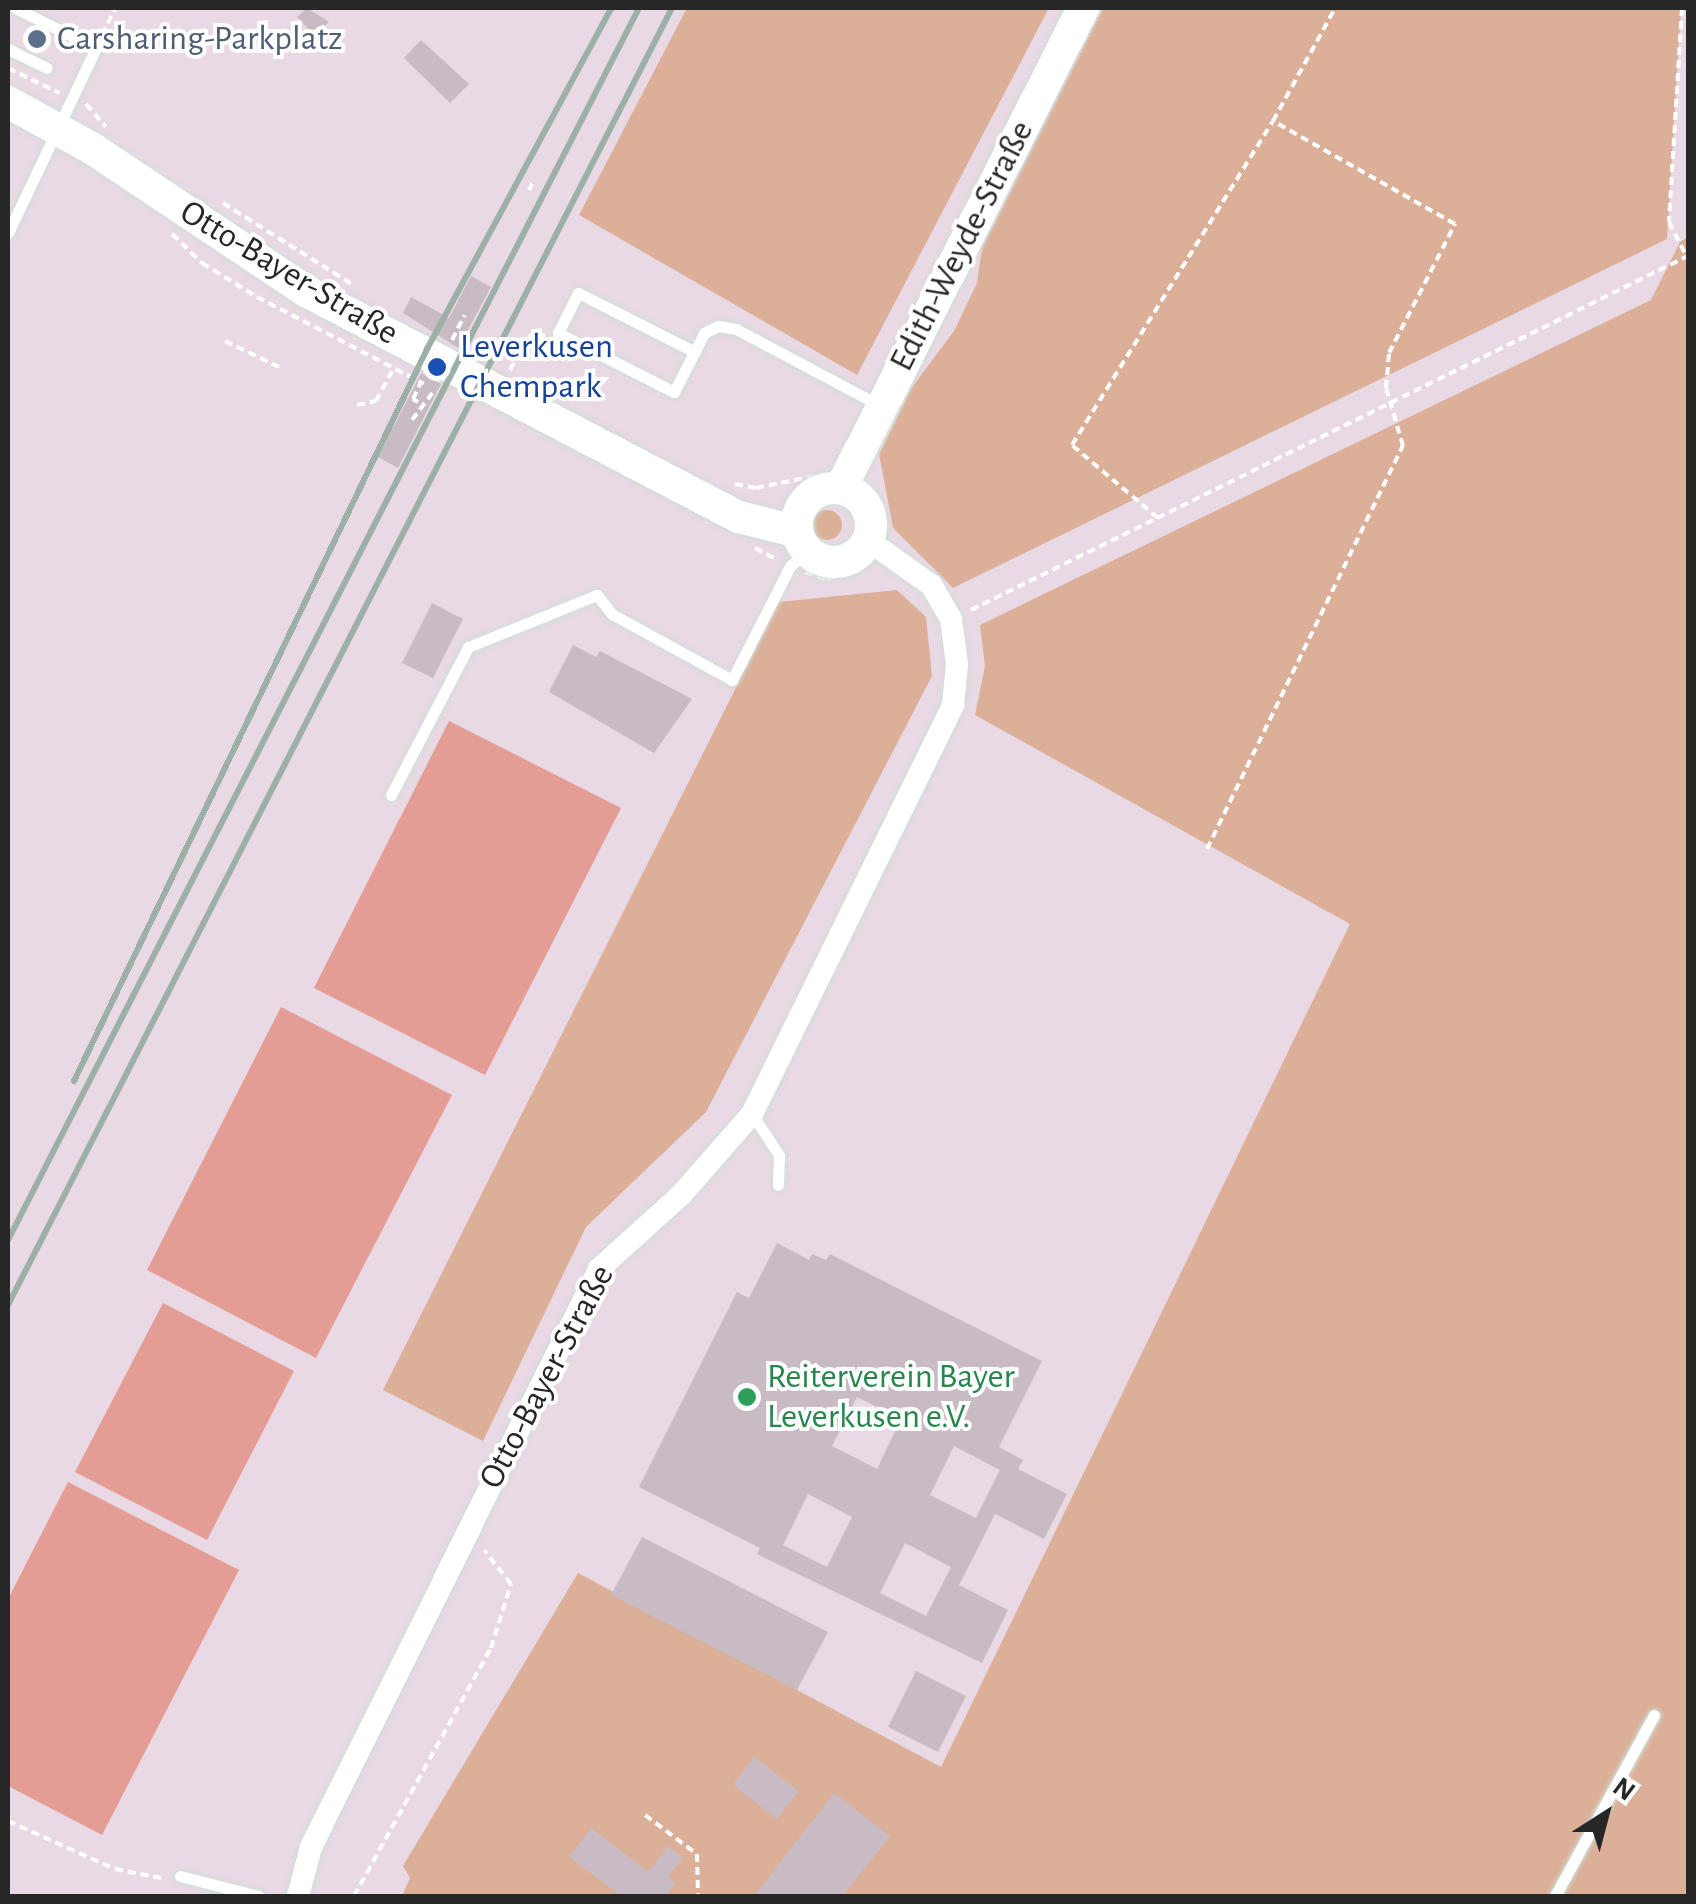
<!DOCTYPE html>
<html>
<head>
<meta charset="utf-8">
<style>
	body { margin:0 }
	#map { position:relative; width:1696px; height:1904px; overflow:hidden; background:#e9d9e5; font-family:"Alegreya Sans",sans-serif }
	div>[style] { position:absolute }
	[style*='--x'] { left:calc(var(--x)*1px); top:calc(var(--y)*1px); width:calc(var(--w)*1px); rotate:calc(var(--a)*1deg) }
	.green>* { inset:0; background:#dcaf98 }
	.round { border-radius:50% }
	.pitch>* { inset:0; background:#e39d94 }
	.building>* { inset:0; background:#c8bbc4 }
	.path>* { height:4px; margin-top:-2px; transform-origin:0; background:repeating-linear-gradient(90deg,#fff 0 8px,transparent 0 13px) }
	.roads { filter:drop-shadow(0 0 2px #cedfd7) drop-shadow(0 0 2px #cedfd7) }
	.lane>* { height:11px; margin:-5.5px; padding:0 5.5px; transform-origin:5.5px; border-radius:5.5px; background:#fff }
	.street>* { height:22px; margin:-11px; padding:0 11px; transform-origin:11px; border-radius:11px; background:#fff }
	.secondary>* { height:32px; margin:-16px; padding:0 16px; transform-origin:16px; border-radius:16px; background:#fff }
	.secondary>.ring { margin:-16px; padding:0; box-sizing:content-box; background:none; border:32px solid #fff; border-radius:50% }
	.rail>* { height:6px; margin:-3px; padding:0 3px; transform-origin:3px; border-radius:3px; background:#9cb0a7 }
	.dots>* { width:28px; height:28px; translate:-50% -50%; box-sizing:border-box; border:5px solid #fff; border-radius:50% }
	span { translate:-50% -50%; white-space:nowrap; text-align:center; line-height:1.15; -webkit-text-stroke:8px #fff; paint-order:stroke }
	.service-label { font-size:35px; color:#4e5e75 }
	.left { translate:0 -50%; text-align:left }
	.street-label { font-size:35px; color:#272727 }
	.transit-label { font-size:35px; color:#164399 }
	.leisure-label { font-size:35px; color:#27864d }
	.frame { position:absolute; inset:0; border:10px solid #272727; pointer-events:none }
	.north { position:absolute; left:1556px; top:1764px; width:100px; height:100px; -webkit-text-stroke:8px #fff; paint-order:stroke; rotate:36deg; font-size:28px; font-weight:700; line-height:40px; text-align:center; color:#272727 }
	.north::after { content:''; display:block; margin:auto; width:35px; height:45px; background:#272727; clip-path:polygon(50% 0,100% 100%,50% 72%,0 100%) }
</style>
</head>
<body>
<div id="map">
	<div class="green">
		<i style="clip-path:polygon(687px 8px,1049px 8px,857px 375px,579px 215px)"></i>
		<i style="clip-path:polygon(1103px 8px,1681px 8px,1667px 239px,953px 588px,893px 528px,879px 454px,912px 387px,954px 331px,977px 283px,982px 248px)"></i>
		<i style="clip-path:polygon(1688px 237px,1688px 1896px,402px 1896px,410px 1878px,403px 1866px,578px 1573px,941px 1767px,1350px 924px,975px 715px,985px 666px,980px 625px,1651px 300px,1680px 242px)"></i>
		<i class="round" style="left:812px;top:510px;width:30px;height:30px"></i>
		<i style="clip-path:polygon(897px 590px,926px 617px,932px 676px,706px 1112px,586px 1227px,483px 1441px,383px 1390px,779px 602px)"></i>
	</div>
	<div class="pitch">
		<i style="clip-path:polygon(449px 721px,621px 808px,485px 1075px,314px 988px)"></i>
		<i style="clip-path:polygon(281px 1007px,452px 1095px,316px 1358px,147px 1270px)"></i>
		<i style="clip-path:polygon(163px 1303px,294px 1371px,207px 1540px,75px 1472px)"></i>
		<i style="clip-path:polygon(68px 1482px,239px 1570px,102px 1835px,8px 1786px,8px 1599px)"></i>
	</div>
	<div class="building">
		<i style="clip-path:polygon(307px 8px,329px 22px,315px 36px,297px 17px)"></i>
		<i style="clip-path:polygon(421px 40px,469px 84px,450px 103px,404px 58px)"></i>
		<i style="clip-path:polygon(471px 276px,491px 287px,458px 348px,403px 313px,411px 297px,449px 318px)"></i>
		<i style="clip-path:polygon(421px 373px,441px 384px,398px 468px,378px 457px)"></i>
		<i style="clip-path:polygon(432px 603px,463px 619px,433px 678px,402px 663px)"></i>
		<i style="clip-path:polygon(573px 645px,596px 657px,600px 651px,692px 699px,654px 753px,549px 692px)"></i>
		<i style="clip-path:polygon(evenodd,777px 1243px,809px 1260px,812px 1254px,826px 1260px,830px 1254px,1042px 1361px,999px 1447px,1023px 1460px,1018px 1469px,1067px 1494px,1044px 1539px,995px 1514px,974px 1556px,959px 1585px,1008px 1610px,982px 1663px,757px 1554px,760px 1548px,639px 1487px,737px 1292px,749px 1298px,777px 1243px,857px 1397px,901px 1419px,877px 1469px,832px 1446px,857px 1397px,777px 1243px,954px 1446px,1000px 1470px,976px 1518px,930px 1495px,954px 1446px,777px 1243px,808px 1494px,852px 1517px,827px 1567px,783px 1545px,808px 1494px,777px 1243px,905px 1543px,951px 1567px,926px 1616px,880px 1593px,905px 1543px)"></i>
		<i style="clip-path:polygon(642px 1537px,828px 1632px,797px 1690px,611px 1595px)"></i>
		<i style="clip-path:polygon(916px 1671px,966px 1696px,938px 1752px,888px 1727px)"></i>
		<i style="clip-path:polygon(754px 1757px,799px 1791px,777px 1819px,733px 1785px)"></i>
		<i style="clip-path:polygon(834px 1793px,890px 1836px,843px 1896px,754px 1896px)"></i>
		<i style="clip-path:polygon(591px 1828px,648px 1872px,668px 1846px,683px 1858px,668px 1877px,676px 1883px,665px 1896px,621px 1896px,569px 1857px)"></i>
	</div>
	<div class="path">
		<i style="--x:1682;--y:8;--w:214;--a:93.5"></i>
		<i style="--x:1669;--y:222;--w:39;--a:63"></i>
		<i style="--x:102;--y:35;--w:30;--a:-64"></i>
		<i style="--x:8;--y:68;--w:57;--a:26.1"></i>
		<i style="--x:86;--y:104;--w:30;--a:49"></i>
		<i style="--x:529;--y:190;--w:7;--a:-63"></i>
		<i style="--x:223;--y:203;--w:156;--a:32.2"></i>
		<i style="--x:172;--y:234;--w:42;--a:44"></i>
		<i style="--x:202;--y:263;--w:65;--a:31.7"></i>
		<i style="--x:257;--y:297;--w:188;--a:27.5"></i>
		<i style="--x:452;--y:340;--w:28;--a:-63"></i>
		<i style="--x:225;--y:341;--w:60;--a:25.7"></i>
		<i style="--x:510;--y:370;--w:38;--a:-62"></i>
		<i style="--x:528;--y:336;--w:17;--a:-3"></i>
		<i style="--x:418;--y:402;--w:6;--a:-149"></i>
		<i style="--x:413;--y:399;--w:19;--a:-65"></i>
		<i style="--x:357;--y:405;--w:19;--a:-12"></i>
		<i style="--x:376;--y:401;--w:36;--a:-62"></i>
		<i style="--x:412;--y:420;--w:39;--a:-53"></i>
		<i style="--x:735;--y:484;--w:21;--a:11"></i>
		<i style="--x:756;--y:488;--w:63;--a:-11.8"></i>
		<i style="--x:870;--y:490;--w:40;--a:68"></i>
		<i style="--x:1158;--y:518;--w:113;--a:-139.7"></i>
		<i style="--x:1072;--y:445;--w:381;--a:-58.2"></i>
		<i style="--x:1273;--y:121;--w:129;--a:-61.2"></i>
		<i style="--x:755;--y:548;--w:26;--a:28"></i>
		<i style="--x:805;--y:572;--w:23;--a:18"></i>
		<i style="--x:827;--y:579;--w:40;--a:-20.2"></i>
		<i style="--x:971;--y:610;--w:800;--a:-26.28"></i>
		<i style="--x:1207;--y:849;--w:448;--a:-64.1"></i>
		<i style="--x:1403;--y:446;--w:60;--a:-106.3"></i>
		<i style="--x:1386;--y:388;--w:35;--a:-85"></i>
		<i style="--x:1389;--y:353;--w:145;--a:-62.9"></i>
		<i style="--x:1455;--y:224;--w:209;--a:-150.5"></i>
		<i style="--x:645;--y:1815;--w:65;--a:36.9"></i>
		<i style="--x:697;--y:1854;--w:42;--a:88.6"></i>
		<i style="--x:8;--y:1821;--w:117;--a:24.2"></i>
		<i style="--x:115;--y:1869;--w:52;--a:11.1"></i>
		<i style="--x:354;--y:1896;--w:283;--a:-61.1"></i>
		<i style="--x:491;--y:1648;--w:67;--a:-72.6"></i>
		<i style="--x:511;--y:1584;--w:43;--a:-128.5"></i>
	</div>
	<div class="roads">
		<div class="lane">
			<i style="--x:8;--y:49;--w:43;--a:26"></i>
			<i style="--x:8;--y:233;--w:205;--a:-64.6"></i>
			<i style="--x:96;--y:48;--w:90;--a:-153.7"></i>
			<i style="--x:695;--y:352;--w:131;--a:-153.2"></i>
			<i style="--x:578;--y:293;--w:45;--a:116.6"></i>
			<i style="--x:558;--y:333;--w:130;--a:27"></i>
			<i style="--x:674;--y:392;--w:55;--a:-63"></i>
			<i style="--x:699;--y:343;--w:11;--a:-63"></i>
			<i style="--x:704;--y:333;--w:16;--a:-27"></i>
			<i style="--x:718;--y:326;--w:18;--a:9"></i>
			<i style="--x:736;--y:329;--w:164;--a:28"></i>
			<i style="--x:391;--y:795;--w:167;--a:-62.5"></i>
			<i style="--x:468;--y:647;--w:139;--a:-22"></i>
			<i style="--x:597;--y:595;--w:24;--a:52"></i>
			<i style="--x:612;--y:614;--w:137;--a:28.8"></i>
			<i style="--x:732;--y:680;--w:128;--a:-63"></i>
			<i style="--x:790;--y:566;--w:23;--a:-40"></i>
			<i style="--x:752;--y:1114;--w:49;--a:56.6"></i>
			<i style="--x:779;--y:1155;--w:30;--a:92"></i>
			<i style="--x:180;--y:1876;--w:81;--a:14.4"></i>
			<i style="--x:1555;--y:1896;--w:206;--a:-61.3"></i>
		</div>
		<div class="street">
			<i style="--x:298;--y:1896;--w:51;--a:-75.1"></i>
			<i style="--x:311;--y:1847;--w:646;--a:-63.51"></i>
			<i style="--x:599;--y:1269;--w:110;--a:-42.1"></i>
			<i style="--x:681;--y:1195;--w:108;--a:-48.8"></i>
			<i style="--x:752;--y:1114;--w:456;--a:-63.8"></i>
			<i style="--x:953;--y:705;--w:41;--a:-84.4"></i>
			<i style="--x:957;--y:664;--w:45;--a:-97.6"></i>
			<i style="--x:951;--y:619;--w:39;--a:-120"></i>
			<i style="--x:931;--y:585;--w:76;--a:-144.6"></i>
		</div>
		<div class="secondary">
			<i style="--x:8;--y:102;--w:97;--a:28.9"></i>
			<i style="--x:93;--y:149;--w:256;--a:33.7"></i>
			<i style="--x:306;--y:291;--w:488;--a:27.6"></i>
			<i style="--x:739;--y:517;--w:58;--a:14"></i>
			<i style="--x:842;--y:486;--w:535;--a:-63.24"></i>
			<i class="ring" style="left:797px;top:488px;width:42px;height:42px"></i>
		</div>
	</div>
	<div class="rail">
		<i style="--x:74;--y:1081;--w:813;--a:-64.25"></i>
		<i style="--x:427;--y:349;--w:387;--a:-61.6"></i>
		<i style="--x:8;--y:1240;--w:1384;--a:-62.88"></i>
		<i style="--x:8;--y:1305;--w:1457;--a:-62.89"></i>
	</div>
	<div class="dots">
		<i style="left:37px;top:39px;background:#5c6f8a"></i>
		<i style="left:437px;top:367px;background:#1a4fb4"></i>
		<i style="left:747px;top:1397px;background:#2e9e5b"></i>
	</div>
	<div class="service-label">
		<span class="left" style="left:57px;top:39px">Carsharing-Parkplatz</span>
	</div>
	<div class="street-label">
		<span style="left:962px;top:246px;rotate:-63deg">Edith-Weyde-Straße</span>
		<span style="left:289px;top:273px;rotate:31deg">Otto-Bayer-Straße</span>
		<span style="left:547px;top:1377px;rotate:-62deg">Otto-Bayer-Straße</span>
	</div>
	<div class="transit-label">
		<span class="left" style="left:460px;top:367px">Leverkusen<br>Chempark</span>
	</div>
	<div class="leisure-label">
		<span class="left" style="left:767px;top:1397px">Reiterverein Bayer<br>Leverkusen e.V.</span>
	</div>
	<div class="frame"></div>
	<div class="north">N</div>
</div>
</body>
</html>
